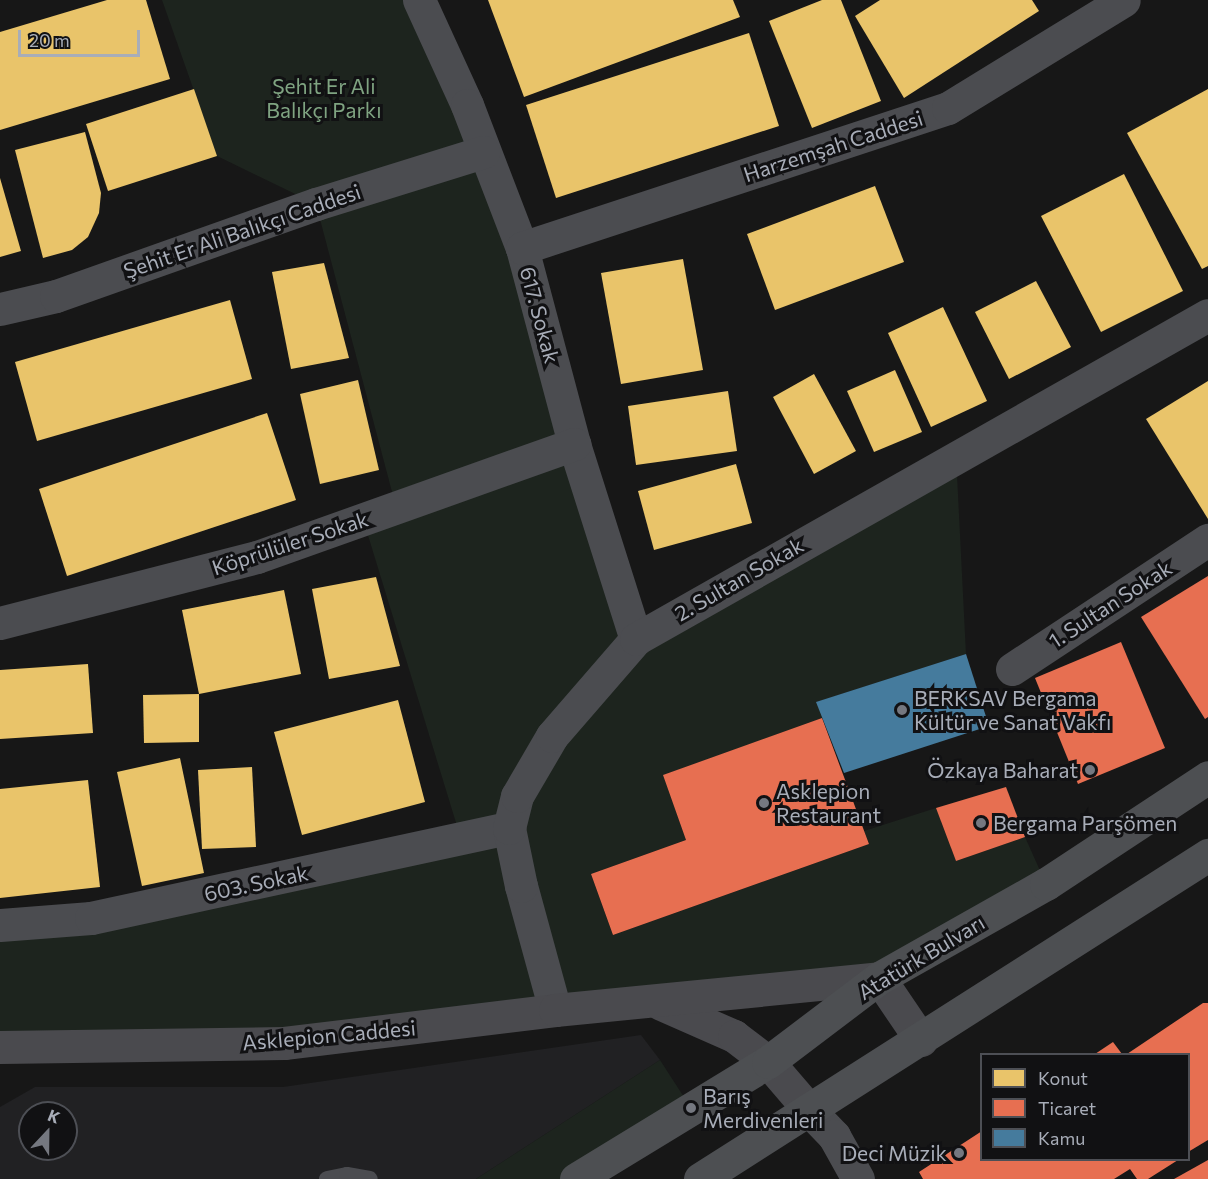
<!DOCTYPE html>
<html>
<head>
<meta charset="utf-8">
<style>
	body { margin:0 }
	#map { position:relative; width:1208px; height:1179px; overflow:hidden; background:#171717; font-family:Commissioner,sans-serif }
	div>[style] { position:absolute }
	[style*='--x'] { left:calc(var(--x)*1px); top:calc(var(--y)*1px); width:calc(var(--w)*1px); rotate:calc(var(--a)*1deg) }
	.built>* { inset:0; background:#212123 }
	.green>* { inset:0; background:#1d241e }
	.homes>* { inset:0; background:#e9c46a }
	.shops>* { inset:0; background:#e76f51 }
	.public>* { inset:0; background:#457b9d }
	.service>* { height:16px; margin:-8px; padding:0 8px; transform-origin:8px; border-radius:8px; background:#4b4c50 }
	.minor>* { height:33px; margin:-16.5px; padding:0 16.5px; transform-origin:16.5px; border-radius:16.5px; background:#4b4c50 }
	.secondary>* { height:33px; margin:-16.5px; padding:0 16.5px; transform-origin:16.5px; border-radius:16.5px; background:#4a4a4e }
	.primary>* { height:33px; margin:-16.5px; padding:0 16.5px; transform-origin:16.5px; border-radius:16.5px; background:#4d4f52 }
	.dots>* { width:16px; height:16px; translate:-50% -50%; box-sizing:border-box; border:3px solid #111113; border-radius:50% }
	span { translate:-50% -50%; white-space:nowrap; text-align:center; line-height:1.15; -webkit-text-stroke:6px #111113; paint-order:stroke }
	.park-label { font-size:21px; color:#7fa381 }
	.street-label { font-size:21px; color:#a8adb8 }
	.poi-label { font-size:21px; color:#a8adb8 }
	.left { translate:0 -50%; text-align:left }
	.right { translate:-100% -50%; text-align:right }
	.legend { position:absolute; left:980px; top:1053px; width:210px; height:108px; box-sizing:border-box; background:#111113; border:2px solid #4d4f55; margin:0; padding:8px 10px; list-style:none; font-size:18px; color:#a8adb8 }
	.legend li { display:flex; align-items:center; gap:12px; height:30px }
	.legend b { width:30px; border:2px solid #4d4f55 }
	.north { position:absolute; left:18px; top:1101px; width:60px; height:60px; box-sizing:border-box; background:#111113; border:2px solid #4d4f55; border-radius:50%; rotate:22deg; font-size:16px; font-weight:700; line-height:24px; text-align:center; color:#a8adb8 }
	.north::after { content:''; display:block; margin:auto; width:21px; height:27px; background:#757880; clip-path:polygon(50% 0,100% 100%,50% 72%,0 100%) }
	.scale { position:absolute; left:18px; top:30px; width:122px; height:27px; box-sizing:border-box; border:3px solid #a8adb8; border-top:0; padding-left:8px; font-size:18px; line-height:21px; white-space:nowrap; color:#a8adb8; -webkit-text-stroke:4px #111113; paint-order:stroke }
</style>
</head>
<body>
<div id="map">
	<div class="built">
		<i style="clip-path:polygon(evenodd,641px 1035px,660px 1060px,476px 1179px,0 1179px,0 1107px,35px 1087px,283px 1087px,641px 1035px,30px 1113px,66px 1113px,66px 1149px,30px 1149px,30px 1113px)"></i>
	</div>
	<div class="green">
		<i style="clip-path:polygon(162px 0,419px 0,441px 46px,636px 639px,956px 455px,966px 654px,817px 702px,822px 718px,664px 775px,686px 840px,591px 874px,613px 935px,869px 844px,864px 831px,936px 808px,956px 861px,1025px 837px,1046px 884px,879px 978px,656px 1002px,0 1047px,0 925px,461px 839px,363px 519px,396px 507px,316px 204px,217px 156px)"></i>
		<i style="clip-path:polygon(660px 1060px,691px 1108px,576px 1179px,476px 1179px)"></i>
	</div>
	<div class="homes">
		<i style="clip-path:polygon(107px 0,146px 0,170px 79px,0 130px,0 32px)"></i>
		<i style="clip-path:polygon(488px 0,733px 0,740px 17px,524px 97px)"></i>
		<i style="clip-path:polygon(822px 0,841px 0,881px 101px,812px 128px,769px 21px)"></i>
		<i style="clip-path:polygon(880px 0,1032px 0,1039px 11px,904px 98px,855px 16px)"></i>
		<i style="clip-path:polygon(749px 33px,779px 126px,556px 198px,526px 105px)"></i>
		<i style="clip-path:polygon(194px 89px,217px 156px,108px 191px,86px 124px)"></i>
		<i style="clip-path:polygon(1208px 89px,1208px 266px,1202px 269px,1127px 133px)"></i>
		<i style="clip-path:polygon(85px 132px,101px 193px,99px 213px,88px 237px,72px 250px,43px 258px,15px 150px)"></i>
		<i style="clip-path:polygon(1124px 174px,1183px 291px,1101px 332px,1041px 216px)"></i>
		<i style="clip-path:polygon(0 178px,21px 251px,0 257px)"></i>
		<i style="clip-path:polygon(875px 186px,904px 262px,775px 310px,747px 234px)"></i>
		<i style="clip-path:polygon(683px 259px,703px 370px,621px 384px,601px 273px)"></i>
		<i style="clip-path:polygon(324px 263px,349px 358px,291px 369px,272px 272px)"></i>
		<i style="clip-path:polygon(1036px 281px,1071px 347px,1009px 379px,975px 312px)"></i>
		<i style="clip-path:polygon(230px 300px,252px 379px,37px 441px,15px 362px)"></i>
		<i style="clip-path:polygon(943px 307px,987px 401px,931px 427px,888px 333px)"></i>
		<i style="clip-path:polygon(895px 370px,922px 432px,874px 452px,847px 391px)"></i>
		<i style="clip-path:polygon(814px 374px,856px 451px,814px 474px,773px 397px)"></i>
		<i style="clip-path:polygon(358px 380px,379px 470px,320px 484px,300px 394px)"></i>
		<i style="clip-path:polygon(1208px 381px,1208px 519px,1146px 419px)"></i>
		<i style="clip-path:polygon(728px 391px,737px 451px,636px 465px,628px 406px)"></i>
		<i style="clip-path:polygon(267px 413px,296px 500px,67px 576px,39px 489px)"></i>
		<i style="clip-path:polygon(736px 464px,752px 523px,654px 550px,638px 491px)"></i>
		<i style="clip-path:polygon(376px 577px,400px 666px,329px 679px,312px 589px)"></i>
		<i style="clip-path:polygon(284px 590px,301px 674px,199px 694px,182px 610px)"></i>
		<i style="clip-path:polygon(88px 664px,93px 733px,0 739px,0 670px)"></i>
		<i style="clip-path:polygon(199px 694px,199px 742px,144px 743px,143px 695px)"></i>
		<i style="clip-path:polygon(398px 700px,425px 802px,302px 835px,274px 732px)"></i>
		<i style="clip-path:polygon(180px 758px,204px 873px,142px 886px,117px 772px)"></i>
		<i style="clip-path:polygon(252px 767px,256px 847px,202px 849px,198px 770px)"></i>
		<i style="clip-path:polygon(88px 780px,100px 887px,0 898px,0 789px)"></i>
	</div>
	<div class="shops">
		<i style="clip-path:polygon(1208px 576px,1208px 717px,1205px 719px,1141px 617px)"></i>
		<i style="clip-path:polygon(1121px 642px,1165px 748px,1078px 784px,1035px 678px)"></i>
		<i style="clip-path:polygon(822px 718px,869px 844px,613px 935px,591px 874px,686px 840px,663px 775px)"></i>
		<i style="clip-path:polygon(1006px 787px,1025px 837px,956px 861px,936px 808px)"></i>
		<i style="clip-path:polygon(1203px 1003px,1208px 1003px,1208px 1140px,1188px 1152px,1188px 1054px,1127px 1054px)"></i>
		<i style="clip-path:polygon(1113px 1042px,1122px 1054px,1095px 1054px)"></i>
		<i style="clip-path:polygon(982px 1131px,982px 1160px,1178px 1160px,1148px 1179px,1137px 1179px,1130px 1169px,1114px 1179px,923px 1179px,919px 1172px)"></i>
		<i style="clip-path:polygon(1208px 1160px,1208px 1179px,1174px 1179px)"></i>
	</div>
	<div class="public">
		<i style="clip-path:polygon(966px 654px,989px 726px,844px 773px,816px 702px)"></i>
	</div>
	<div class="service">
		<i style="--x:327;--y:1179;--w:20;--a:-11"></i>
		<i style="--x:347;--y:1175;--w:23;--a:10"></i>
	</div>
	<div class="minor">
		<i style="--x:419;--y:0;--w:115;--a:65.4"></i>
		<i style="--x:467;--y:105;--w:153;--a:69"></i>
		<i style="--x:522;--y:248;--w:203;--a:75.1"></i>
		<i style="--x:574;--y:444;--w:205;--a:72.4"></i>
		<i style="--x:522;--y:248;--w:448;--a:-18.2"></i>
		<i style="--x:948;--y:108;--w:206;--a:-31.5"></i>
		<i style="--x:0;--y:309;--w:57;--a:-13.1"></i>
		<i style="--x:56;--y:296;--w:276;--a:-19.5"></i>
		<i style="--x:316;--y:204;--w:175;--a:-17.3"></i>
		<i style="--x:0;--y:623;--w:265;--a:-14.4"></i>
		<i style="--x:257;--y:557;--w:337;--a:-19.6"></i>
		<i style="--x:1012;--y:669;--w:235;--a:-33.4"></i>
		<i style="--x:0;--y:925;--w:91;--a:-4.4"></i>
		<i style="--x:91;--y:918;--w:428;--a:-12.2"></i>
		<i style="--x:555;--y:1010;--w:129;--a:-105.3"></i>
		<i style="--x:521;--y:886;--w:59;--a:-101.7"></i>
		<i style="--x:509;--y:828;--w:33;--a:-76"></i>
		<i style="--x:517;--y:796;--w:69;--a:-59.7"></i>
		<i style="--x:552;--y:736;--w:128;--a:-49.1"></i>
		<i style="--x:636;--y:639;--w:657;--a:-29.53"></i>
		<i style="--x:810;--y:1111;--w:35;--a:46"></i>
		<i style="--x:834;--y:1136;--w:49;--a:60.8"></i>
	</div>
	<div class="secondary">
		<i style="--x:661;--y:1004;--w:80;--a:23.7"></i>
		<i style="--x:734;--y:1036;--w:43;--a:37.4"></i>
		<i style="--x:768;--y:1062;--w:65;--a:49.4"></i>
		<i style="--x:0;--y:1047;--w:284;--a:-0.8"></i>
		<i style="--x:284;--y:1043;--w:273;--a:-6.9"></i>
		<i style="--x:555;--y:1010;--w:326;--a:-5.6"></i>
		<i style="--x:879;--y:978;--w:75;--a:55.9"></i>
	</div>
	<div class="primary">
		<i style="--x:576;--y:1179;--w:225;--a:-31.4"></i>
		<i style="--x:768;--y:1062;--w:139;--a:-37.1"></i>
		<i style="--x:879;--y:978;--w:192;--a:-29.4"></i>
		<i style="--x:1046;--y:884;--w:194;--a:-33.4"></i>
		<i style="--x:700;--y:1179;--w:603;--a:-32.53"></i>
	</div>
	<div class="dots">
		<i style="left:902px;top:710px;background:#757880"></i>
		<i style="left:1090px;top:770px;background:#757880"></i>
		<i style="left:764px;top:803px;background:#757880"></i>
		<i style="left:981px;top:823px;background:#757880"></i>
		<i style="left:691px;top:1108px;background:#757880"></i>
		<i style="left:959px;top:1153px;background:#757880"></i>
	</div>
	<div class="park-label">
		<span style="left:324px;top:98px">Şehit Er Ali<br>Balıkçı Parkı</span>
	</div>
	<div class="street-label">
		<span style="left:833px;top:146px;rotate:-18deg">Harzemşah Caddesi</span>
		<span style="left:242px;top:231px;rotate:-19deg">Şehit Er Ali Balıkçı Caddesi</span>
		<span style="left:540px;top:315px;rotate:75deg">617. Sokak</span>
		<span style="left:290px;top:543px;rotate:-18deg">Köprülüler Sokak</span>
		<span style="left:739px;top:579px;rotate:-30deg">2. Sultan Sokak</span>
		<span style="left:1110px;top:604px;rotate:-33deg">1. Sultan Sokak</span>
		<span style="left:256px;top:883px;rotate:-12deg">603. Sokak</span>
		<span style="left:921px;top:957px;rotate:-31deg">Atatürk Bulvarı</span>
		<span style="left:329px;top:1035px;rotate:-5deg">Asklepion Caddesi</span>
	</div>
	<div class="poi-label">
		<span class="left" style="left:914px;top:710px">BERKSAV Bergama<br>Kültür ve Sanat Vakfı</span>
		<span class="right" style="left:1078px;top:770px">Özkaya Baharat</span>
		<span class="left" style="left:776px;top:803px">Asklepion<br>Restaurant</span>
		<span class="left" style="left:993px;top:823px">Bergama Parşömen</span>
		<span class="left" style="left:703px;top:1108px">Barış<br>Merdivenleri</span>
		<span class="right" style="left:947px;top:1153px">Deci Müzik</span>
	</div>
	<ul class="legend">
	<li><b style="height:16px;background:#e9c46a"></b>Konut</li>
	<li><b style="height:16px;background:#e76f51"></b>Ticaret</li>
	<li><b style="height:16px;background:#457b9d"></b>Kamu</li>
	</ul>
	<div class="north">K</div>
	<div class="scale">20 m</div>
</div>
</body>
</html>
